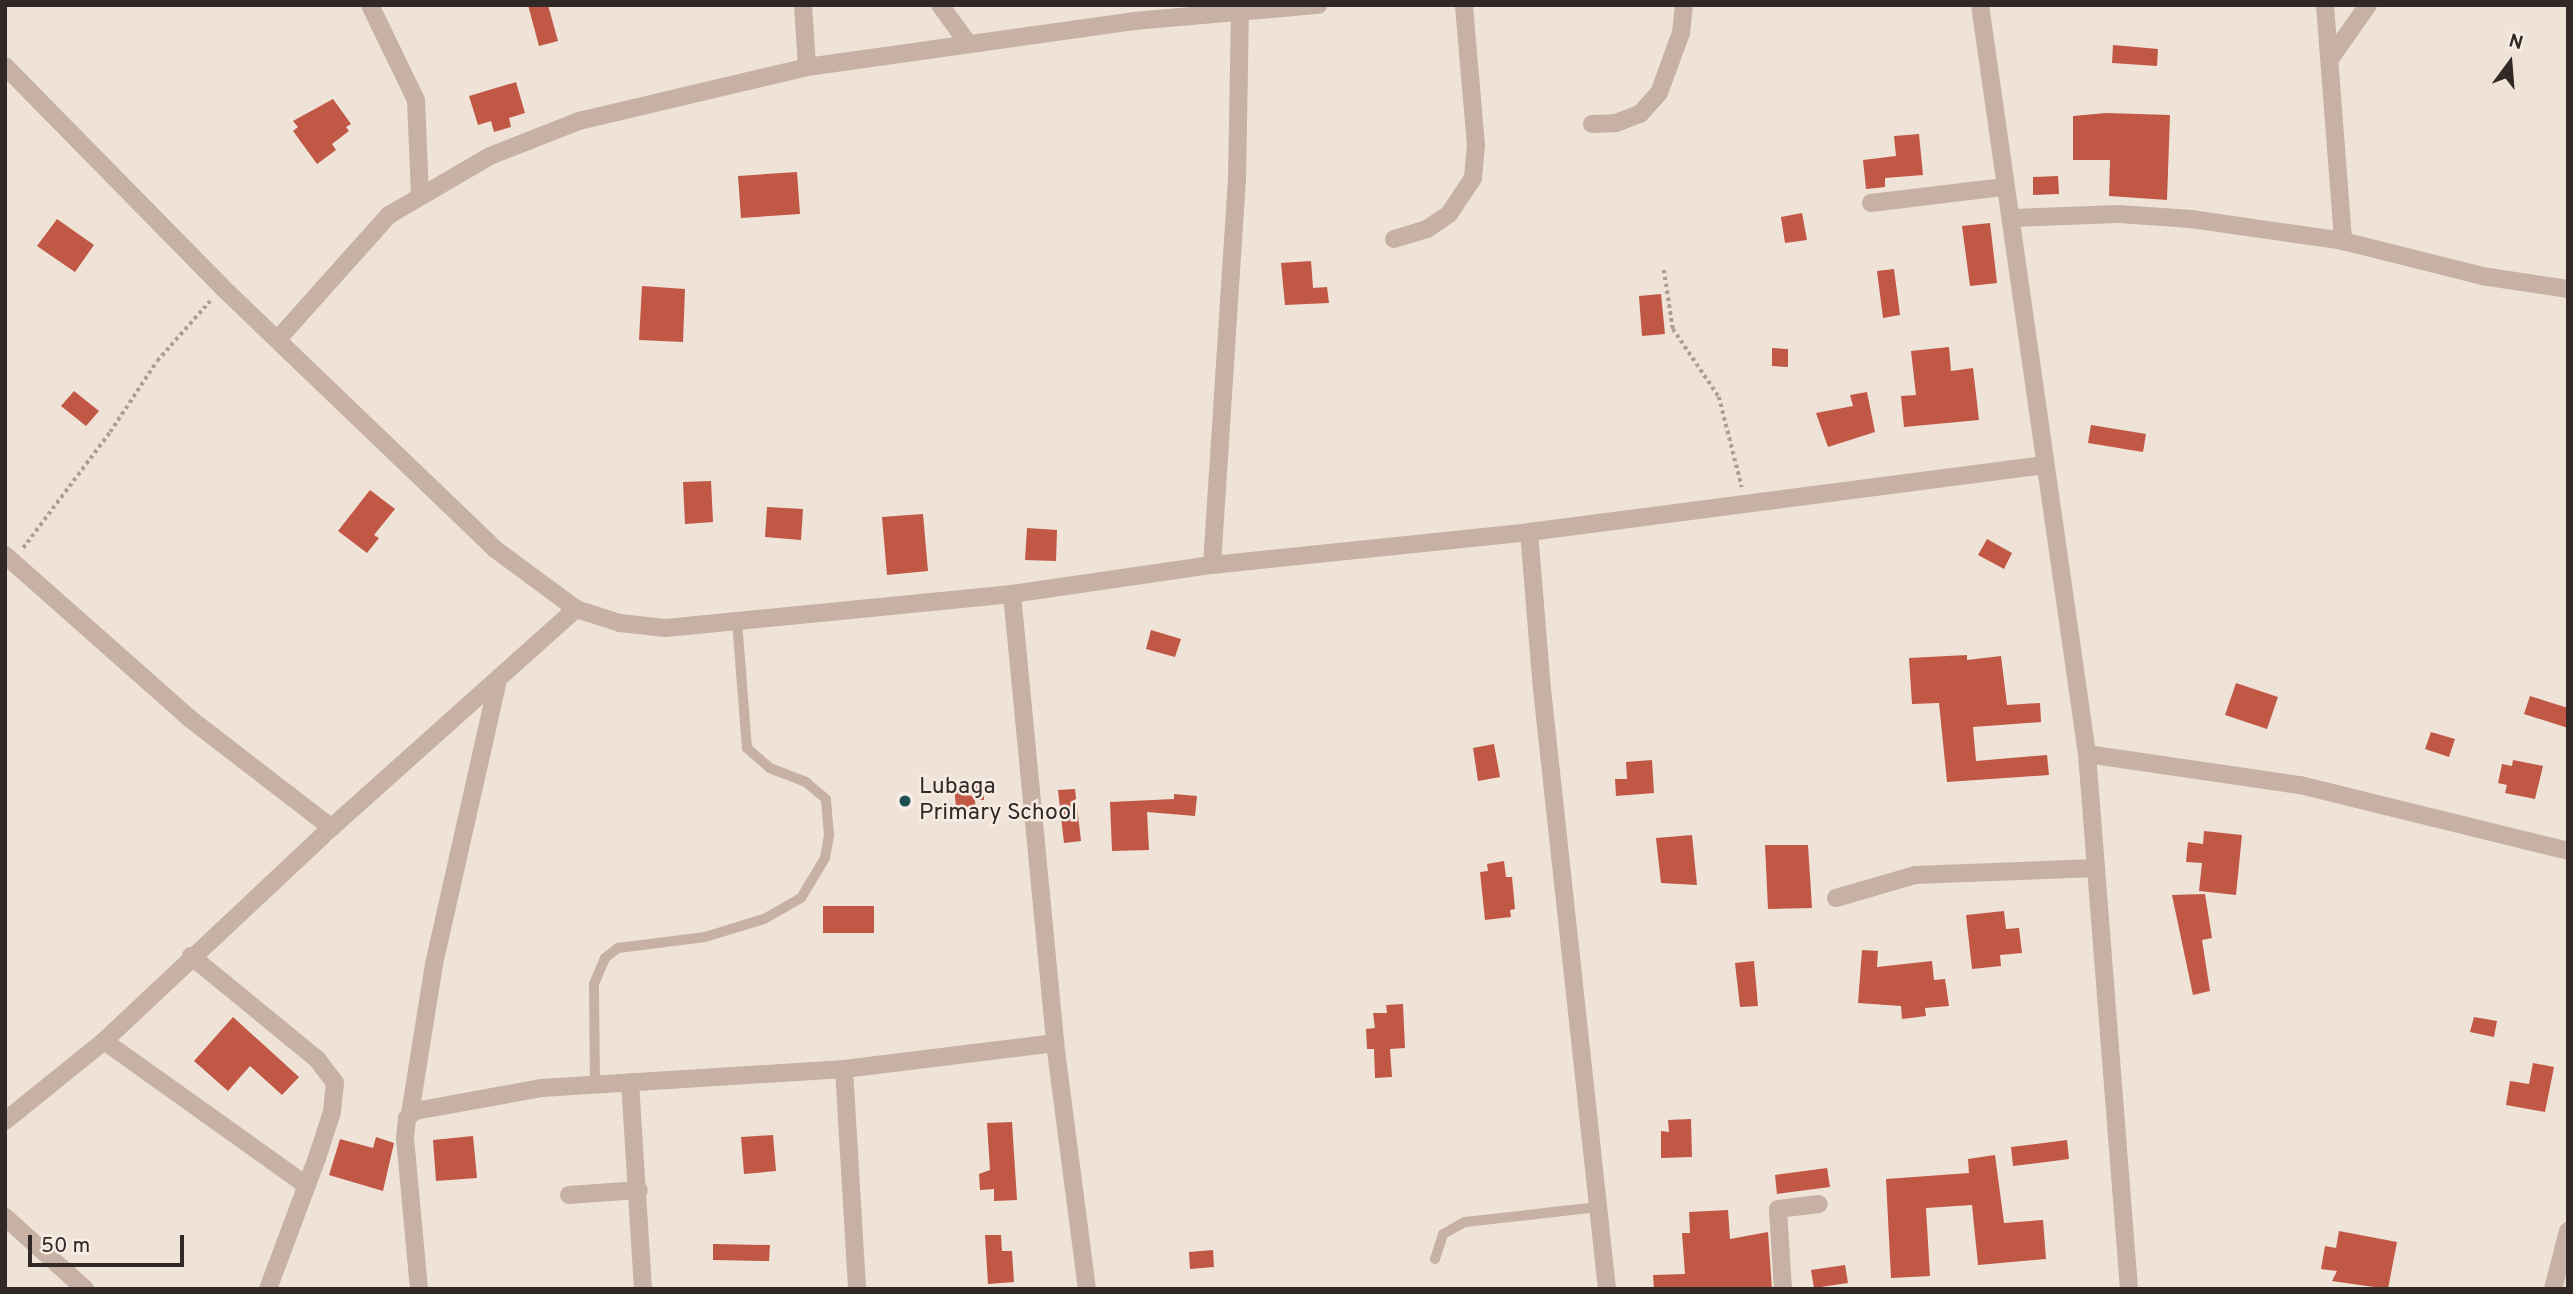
<!DOCTYPE html>
<html>
<head>
<meta charset="utf-8">
<style>
	body { margin:0 }
	#map { position:relative; width:2573px; height:1294px; overflow:hidden; background:#efe2d7; font-family:Overpass,sans-serif }
	div>[style] { position:absolute }
	[style*='--x'] { left:calc(var(--x)*1px); top:calc(var(--y)*1px); width:calc(var(--w)*1px); rotate:calc(var(--a)*1deg) }
	.building>* { inset:0; background:#c05845 }
	.path>* { height:3.5px; margin-top:-1.75px; transform-origin:0; background:repeating-linear-gradient(90deg,#b29b8f 0 3.5px,transparent 0 7px) }
	.service>* { height:10px; margin:-5px; padding:0 5px; transform-origin:5px; border-radius:5px; background:#c6b1a4 }
	.minor>* { height:18px; margin:-9px; padding:0 9px; transform-origin:9px; border-radius:9px; background:#c6b1a4 }
	.dots>* { width:19px; height:19px; translate:-50% -50%; box-sizing:border-box; border:4px solid #f7ece3; border-radius:50% }
	span { translate:-50% -50%; white-space:nowrap; text-align:center; line-height:1.15; -webkit-text-stroke:5px #f7ece3; paint-order:stroke }
	.poi-label { font-size:23px; color:#322825 }
	.left { translate:0 -50%; text-align:left }
	.frame { position:absolute; inset:0; border:7px solid #322825; pointer-events:none }
	.north { position:absolute; left:2475px; top:28px; width:70px; height:70px; -webkit-text-stroke:5px #f7ece3; paint-order:stroke; rotate:16deg; font-size:19px; font-weight:700; line-height:28px; text-align:center; color:#322825 }
	.north::after { content:''; display:block; margin:auto; width:24px; height:32px; background:#322825; clip-path:polygon(50% 0,100% 100%,50% 72%,0 100%) }
	.scale { position:absolute; left:28px; top:1235px; width:156px; height:32px; box-sizing:border-box; border:4px solid #322825; border-top:0; padding-left:9px; font-size:21px; line-height:24px; white-space:nowrap; color:#322825; -webkit-text-stroke:5px #f7ece3; paint-order:stroke }
</style>
</head>
<body>
<div id="map">
	<div class="building">
		<i style="clip-path:polygon(528px 5px,548px 5px,558px 41px,539px 46px)"></i>
		<i style="clip-path:polygon(2113px 45px,2158px 49px,2157px 66px,2112px 63px)"></i>
		<i style="clip-path:polygon(516px 82px,525px 113px,509px 118px,511px 127px,494px 132px,491px 121px,478px 125px,469px 96px)"></i>
		<i style="clip-path:polygon(333px 99px,351px 124px,346px 127px,349px 131px,332px 144px,336px 150px,317px 164px,293px 131px,298px 127px,293px 121px)"></i>
		<i style="clip-path:polygon(2106px 113px,2170px 115px,2167px 200px,2109px 196px,2110px 160px,2073px 160px,2073px 116px)"></i>
		<i style="clip-path:polygon(1919px 134px,1923px 175px,1885px 178px,1885px 187px,1866px 189px,1863px 160px,1896px 156px,1894px 136px)"></i>
		<i style="clip-path:polygon(797px 172px,800px 214px,741px 218px,738px 176px)"></i>
		<i style="clip-path:polygon(2058px 176px,2059px 194px,2033px 195px,2033px 177px)"></i>
		<i style="clip-path:polygon(1802px 213px,1807px 240px,1785px 243px,1781px 217px)"></i>
		<i style="clip-path:polygon(57px 219px,94px 245px,75px 272px,37px 246px)"></i>
		<i style="clip-path:polygon(1990px 223px,1997px 283px,1970px 286px,1962px 226px)"></i>
		<i style="clip-path:polygon(1311px 261px,1313px 288px,1327px 287px,1329px 303px,1285px 305px,1281px 263px)"></i>
		<i style="clip-path:polygon(1894px 269px,1900px 315px,1883px 318px,1877px 271px)"></i>
		<i style="clip-path:polygon(642px 286px,685px 289px,683px 342px,639px 340px)"></i>
		<i style="clip-path:polygon(1661px 294px,1665px 334px,1642px 336px,1639px 296px)"></i>
		<i style="clip-path:polygon(1949px 347px,1951px 371px,1973px 368px,1979px 420px,1904px 427px,1901px 396px,1916px 395px,1911px 351px)"></i>
		<i style="clip-path:polygon(1772px 348px,1788px 349px,1788px 367px,1772px 366px)"></i>
		<i style="clip-path:polygon(74px 391px,99px 411px,86px 426px,61px 406px)"></i>
		<i style="clip-path:polygon(1867px 392px,1875px 432px,1828px 447px,1816px 413px,1853px 406px,1850px 395px)"></i>
		<i style="clip-path:polygon(2091px 425px,2146px 434px,2143px 452px,2088px 443px)"></i>
		<i style="clip-path:polygon(711px 481px,713px 522px,685px 524px,683px 482px)"></i>
		<i style="clip-path:polygon(370px 490px,395px 509px,374px 535px,379px 538px,367px 553px,338px 531px)"></i>
		<i style="clip-path:polygon(767px 507px,803px 509px,801px 540px,765px 537px)"></i>
		<i style="clip-path:polygon(923px 514px,928px 571px,887px 575px,882px 517px)"></i>
		<i style="clip-path:polygon(1027px 528px,1057px 530px,1056px 561px,1025px 560px)"></i>
		<i style="clip-path:polygon(1987px 539px,2012px 553px,2004px 569px,1978px 555px)"></i>
		<i style="clip-path:polygon(1151px 630px,1181px 639px,1175px 657px,1146px 649px)"></i>
		<i style="clip-path:polygon(1967px 655px,1967px 660px,2001px 656px,2007px 705px,2040px 703px,2041px 722px,1973px 727px,1976px 761px,2047px 755px,2049px 775px,1947px 782px,1939px 703px,1912px 704px,1909px 658px)"></i>
		<i style="clip-path:polygon(2236px 683px,2278px 697px,2267px 729px,2225px 715px)"></i>
		<i style="clip-path:polygon(2530px 696px,2568px 708px,2568px 728px,2524px 714px)"></i>
		<i style="clip-path:polygon(2431px 732px,2455px 739px,2449px 757px,2425px 749px)"></i>
		<i style="clip-path:polygon(1494px 744px,1500px 777px,1478px 781px,1473px 748px)"></i>
		<i style="clip-path:polygon(1652px 760px,1654px 793px,1616px 796px,1615px 779px,1627px 779px,1626px 762px)"></i>
		<i style="clip-path:polygon(2513px 760px,2543px 766px,2535px 799px,2505px 793px,2507px 785px,2498px 783px,2502px 764px,2512px 766px)"></i>
		<i style="clip-path:polygon(983px 784px,984px 800px,975px 800px,976px 818px,957px 819px,954px 785px)"></i>
		<i style="clip-path:polygon(1075px 789px,1081px 841px,1064px 843px,1058px 790px)"></i>
		<i style="clip-path:polygon(1174px 794px,1197px 796px,1195px 816px,1147px 812px,1149px 850px,1112px 851px,1110px 802px,1174px 799px)"></i>
		<i style="clip-path:polygon(2204px 831px,2242px 835px,2236px 895px,2199px 891px,2202px 863px,2186px 862px,2188px 842px,2203px 844px)"></i>
		<i style="clip-path:polygon(1692px 835px,1697px 885px,1661px 883px,1656px 838px)"></i>
		<i style="clip-path:polygon(1765px 845px,1808px 845px,1812px 908px,1768px 909px)"></i>
		<i style="clip-path:polygon(1504px 861px,1506px 877px,1512px 877px,1515px 909px,1510px 910px,1511px 917px,1485px 920px,1480px 872px,1488px 871px,1487px 864px)"></i>
		<i style="clip-path:polygon(2205px 894px,2212px 938px,2202px 940px,2210px 991px,2193px 995px,2172px 895px)"></i>
		<i style="clip-path:polygon(823px 906px,874px 906px,874px 933px,823px 933px)"></i>
		<i style="clip-path:polygon(2004px 911px,2006px 929px,2019px 928px,2022px 953px,2000px 955px,2001px 966px,1972px 969px,1966px 915px)"></i>
		<i style="clip-path:polygon(1862px 950px,1878px 951px,1877px 967px,1932px 961px,1934px 980px,1945px 979px,1949px 1006px,1925px 1008px,1926px 1016px,1902px 1019px,1901px 1006px,1858px 1003px)"></i>
		<i style="clip-path:polygon(1754px 961px,1758px 1006px,1740px 1007px,1735px 963px)"></i>
		<i style="clip-path:polygon(1403px 1004px,1405px 1048px,1390px 1049px,1392px 1077px,1375px 1078px,1374px 1049px,1367px 1049px,1366px 1029px,1375px 1028px,1373px 1013px,1387px 1013px,1386px 1005px)"></i>
		<i style="clip-path:polygon(233px 1017px,299px 1077px,282px 1095px,250px 1066px,228px 1091px,194px 1061px)"></i>
		<i style="clip-path:polygon(2474px 1017px,2497px 1021px,2494px 1037px,2470px 1032px)"></i>
		<i style="clip-path:polygon(2533px 1063px,2554px 1067px,2545px 1112px,2506px 1105px,2510px 1081px,2529px 1084px)"></i>
		<i style="clip-path:polygon(1691px 1119px,1692px 1157px,1661px 1158px,1661px 1131px,1669px 1132px,1668px 1120px)"></i>
		<i style="clip-path:polygon(1012px 1122px,1017px 1200px,994px 1201px,994px 1189px,980px 1190px,979px 1174px,990px 1170px,987px 1123px)"></i>
		<i style="clip-path:polygon(773px 1135px,776px 1171px,744px 1174px,741px 1137px)"></i>
		<i style="clip-path:polygon(473px 1136px,477px 1178px,436px 1181px,433px 1140px)"></i>
		<i style="clip-path:polygon(376px 1137px,394px 1143px,383px 1191px,329px 1175px,340px 1139px,373px 1148px)"></i>
		<i style="clip-path:polygon(2067px 1140px,2069px 1159px,2013px 1166px,2011px 1147px)"></i>
		<i style="clip-path:polygon(1995px 1155px,2004px 1223px,2043px 1220px,2046px 1259px,1978px 1265px,1972px 1205px,1926px 1208px,1930px 1276px,1891px 1278px,1886px 1179px,1969px 1173px,1968px 1159px)"></i>
		<i style="clip-path:polygon(1827px 1168px,1830px 1187px,1777px 1194px,1775px 1175px)"></i>
		<i style="clip-path:polygon(1728px 1210px,1730px 1239px,1768px 1232px,1772px 1289px,1654px 1289px,1653px 1275px,1685px 1274px,1682px 1233px,1690px 1233px,1689px 1212px)"></i>
		<i style="clip-path:polygon(2339px 1231px,2397px 1242px,2388px 1289px,2332px 1281px,2337px 1271px,2321px 1269px,2325px 1246px,2336px 1248px)"></i>
		<i style="clip-path:polygon(985px 1235px,1001px 1235px,1002px 1251px,1012px 1251px,1014px 1282px,988px 1284px)"></i>
		<i style="clip-path:polygon(713px 1244px,770px 1245px,769px 1261px,713px 1260px)"></i>
		<i style="clip-path:polygon(1213px 1250px,1214px 1267px,1190px 1269px,1189px 1252px)"></i>
		<i style="clip-path:polygon(1845px 1265px,1848px 1283px,1814px 1288px,1811px 1270px)"></i>
	</div>
	<div class="path">
		<i style="--x:1664;--y:270;--w:60;--a:81.3"></i>
		<i style="--x:1673;--y:329;--w:82;--a:55.9"></i>
		<i style="--x:1719;--y:397;--w:93;--a:75.7"></i>
		<i style="--x:23;--y:548;--w:145;--a:-53.1"></i>
		<i style="--x:110;--y:432;--w:85;--a:-56.5"></i>
		<i style="--x:157;--y:361;--w:80;--a:-48.5"></i>
	</div>
	<div class="service">
		<i style="--x:595;--y:1085;--w:101;--a:-90.6"></i>
		<i style="--x:594;--y:984;--w:28;--a:-67"></i>
		<i style="--x:605;--y:958;--w:16;--a:-38"></i>
		<i style="--x:618;--y:948;--w:88;--a:-7.2"></i>
		<i style="--x:705;--y:937;--w:62;--a:-17"></i>
		<i style="--x:764;--y:919;--w:43;--a:-29.6"></i>
		<i style="--x:801;--y:898;--w:47;--a:-59"></i>
		<i style="--x:825;--y:858;--w:23;--a:-80"></i>
		<i style="--x:829;--y:835;--w:36;--a:-95"></i>
		<i style="--x:826;--y:799;--w:26;--a:-140"></i>
		<i style="--x:806;--y:782;--w:39;--a:-159"></i>
		<i style="--x:770;--y:768;--w:30;--a:-139"></i>
		<i style="--x:747;--y:748;--w:127;--a:-94.5"></i>
		<i style="--x:1435;--y:1259;--w:26;--a:-72"></i>
		<i style="--x:1443;--y:1234;--w:25;--a:-29"></i>
		<i style="--x:1465;--y:1222;--w:134;--a:-6.4"></i>
	</div>
	<div class="minor">
		<i style="--x:370;--y:5;--w:106;--a:64.2"></i>
		<i style="--x:416;--y:100;--w:95;--a:87.6"></i>
		<i style="--x:803;--y:5;--w:62;--a:86.3"></i>
		<i style="--x:940;--y:5;--w:46;--a:53.9"></i>
		<i style="--x:1980;--y:5;--w:757;--a:81.87"></i>
		<i style="--x:2087;--y:754;--w:537;--a:85.51"></i>
		<i style="--x:2325;--y:5;--w:237;--a:85.6"></i>
		<i style="--x:2330;--y:59;--w:66;--a:-54.9"></i>
		<i style="--x:5;--y:66;--w:310;--a:45.5"></i>
		<i style="--x:222;--y:287;--w:378;--a:43.8"></i>
		<i style="--x:495;--y:549;--w:101;--a:36.5"></i>
		<i style="--x:576;--y:609;--w:46;--a:17.7"></i>
		<i style="--x:620;--y:623;--w:46;--a:6.2"></i>
		<i style="--x:666;--y:628;--w:348;--a:-5.6"></i>
		<i style="--x:1012;--y:594;--w:202;--a:-8.3"></i>
		<i style="--x:1212;--y:565;--w:319;--a:-5.9"></i>
		<i style="--x:1529;--y:532;--w:520;--a:-7.4"></i>
		<i style="--x:1592;--y:124;--w:24;--a:-2"></i>
		<i style="--x:1616;--y:123;--w:26;--a:-21"></i>
		<i style="--x:1640;--y:114;--w:28;--a:-48"></i>
		<i style="--x:1659;--y:93;--w:64;--a:-69.9"></i>
		<i style="--x:1681;--y:33;--w:28;--a:-84"></i>
		<i style="--x:1871;--y:203;--w:134;--a:-6.9"></i>
		<i style="--x:2011;--y:218;--w:108;--a:-2.1"></i>
		<i style="--x:2119;--y:214;--w:72;--a:4"></i>
		<i style="--x:2191;--y:219;--w:154;--a:8.2"></i>
		<i style="--x:2343;--y:241;--w:143;--a:14.1"></i>
		<i style="--x:2482;--y:276;--w:87;--a:8.6"></i>
		<i style="--x:1394;--y:239;--w:34;--a:-17"></i>
		<i style="--x:1427;--y:229;--w:27;--a:-34"></i>
		<i style="--x:1449;--y:214;--w:43;--a:-56.3"></i>
		<i style="--x:1473;--y:178;--w:32;--a:-85"></i>
		<i style="--x:1476;--y:146;--w:142;--a:-94.9"></i>
		<i style="--x:278;--y:339;--w:166;--a:-48.2"></i>
		<i style="--x:389;--y:215;--w:117;--a:-30.3"></i>
		<i style="--x:490;--y:156;--w:96;--a:-21.5"></i>
		<i style="--x:579;--y:121;--w:234;--a:-13.3"></i>
		<i style="--x:807;--y:67;--w:330;--a:-8"></i>
		<i style="--x:1134;--y:21;--w:185;--a:-5"></i>
		<i style="--x:1529;--y:532;--w:158;--a:85.3"></i>
		<i style="--x:1542;--y:689;--w:604;--a:83.82"></i>
		<i style="--x:5;--y:555;--w:246;--a:41.5"></i>
		<i style="--x:189;--y:718;--w:180;--a:37.6"></i>
		<i style="--x:1212;--y:565;--w:386;--a:-86.3"></i>
		<i style="--x:1237;--y:180;--w:168;--a:-89"></i>
		<i style="--x:1012;--y:594;--w:451;--a:84.5"></i>
		<i style="--x:1055;--y:1043;--w:248;--a:82.6"></i>
		<i style="--x:2087;--y:754;--w:215;--a:8.3"></i>
		<i style="--x:2300;--y:785;--w:276;--a:13.8"></i>
		<i style="--x:1836;--y:898;--w:82;--a:-16.2"></i>
		<i style="--x:1915;--y:875;--w:181;--a:-2.2"></i>
		<i style="--x:191;--y:956;--w:163;--a:39.3"></i>
		<i style="--x:317;--y:1059;--w:30;--a:53"></i>
		<i style="--x:335;--y:1083;--w:29;--a:96"></i>
		<i style="--x:332;--y:1112;--w:48;--a:108.1"></i>
		<i style="--x:317;--y:1158;--w:140;--a:110.5"></i>
		<i style="--x:104;--y:1041;--w:249;--a:35.5"></i>
		<i style="--x:844;--y:1069;--w:220;--a:86.6"></i>
		<i style="--x:630;--y:1082;--w:207;--a:86.4"></i>
		<i style="--x:410;--y:1114;--w:152;--a:-80.9"></i>
		<i style="--x:434;--y:964;--w:286;--a:-77.3"></i>
		<i style="--x:5;--y:1121;--w:127;--a:-38.9"></i>
		<i style="--x:104;--y:1041;--w:299;--a:-43.2"></i>
		<i style="--x:322;--y:836;--w:341;--a:-41.8"></i>
		<i style="--x:569;--y:1195;--w:70;--a:-4.1"></i>
		<i style="--x:5;--y:1217;--w:108;--a:42"></i>
		<i style="--x:419;--y:1289;--w:152;--a:-95.3"></i>
		<i style="--x:405;--y:1138;--w:20;--a:-84"></i>
		<i style="--x:407;--y:1118;--w:11;--a:-41"></i>
		<i style="--x:415;--y:1111;--w:129;--a:-10.3"></i>
		<i style="--x:542;--y:1088;--w:303;--a:-3.6"></i>
		<i style="--x:844;--y:1069;--w:213;--a:-7"></i>
		<i style="--x:1783;--y:1289;--w:80;--a:-93.6"></i>
		<i style="--x:1778;--y:1209;--w:41;--a:-7"></i>
		<i style="--x:2553;--y:1289;--w:60;--a:-75.5"></i>
	</div>
	<div class="dots">
		<i style="left:905px;top:801px;background:#1d5150"></i>
	</div>
	<div class="poi-label">
		<span class="left" style="left:919px;top:801px">Lubaga<br>Primary School</span>
	</div>
	<div class="frame"></div>
	<div class="north">N</div>
	<div class="scale">50 m</div>
</div>
</body>
</html>
